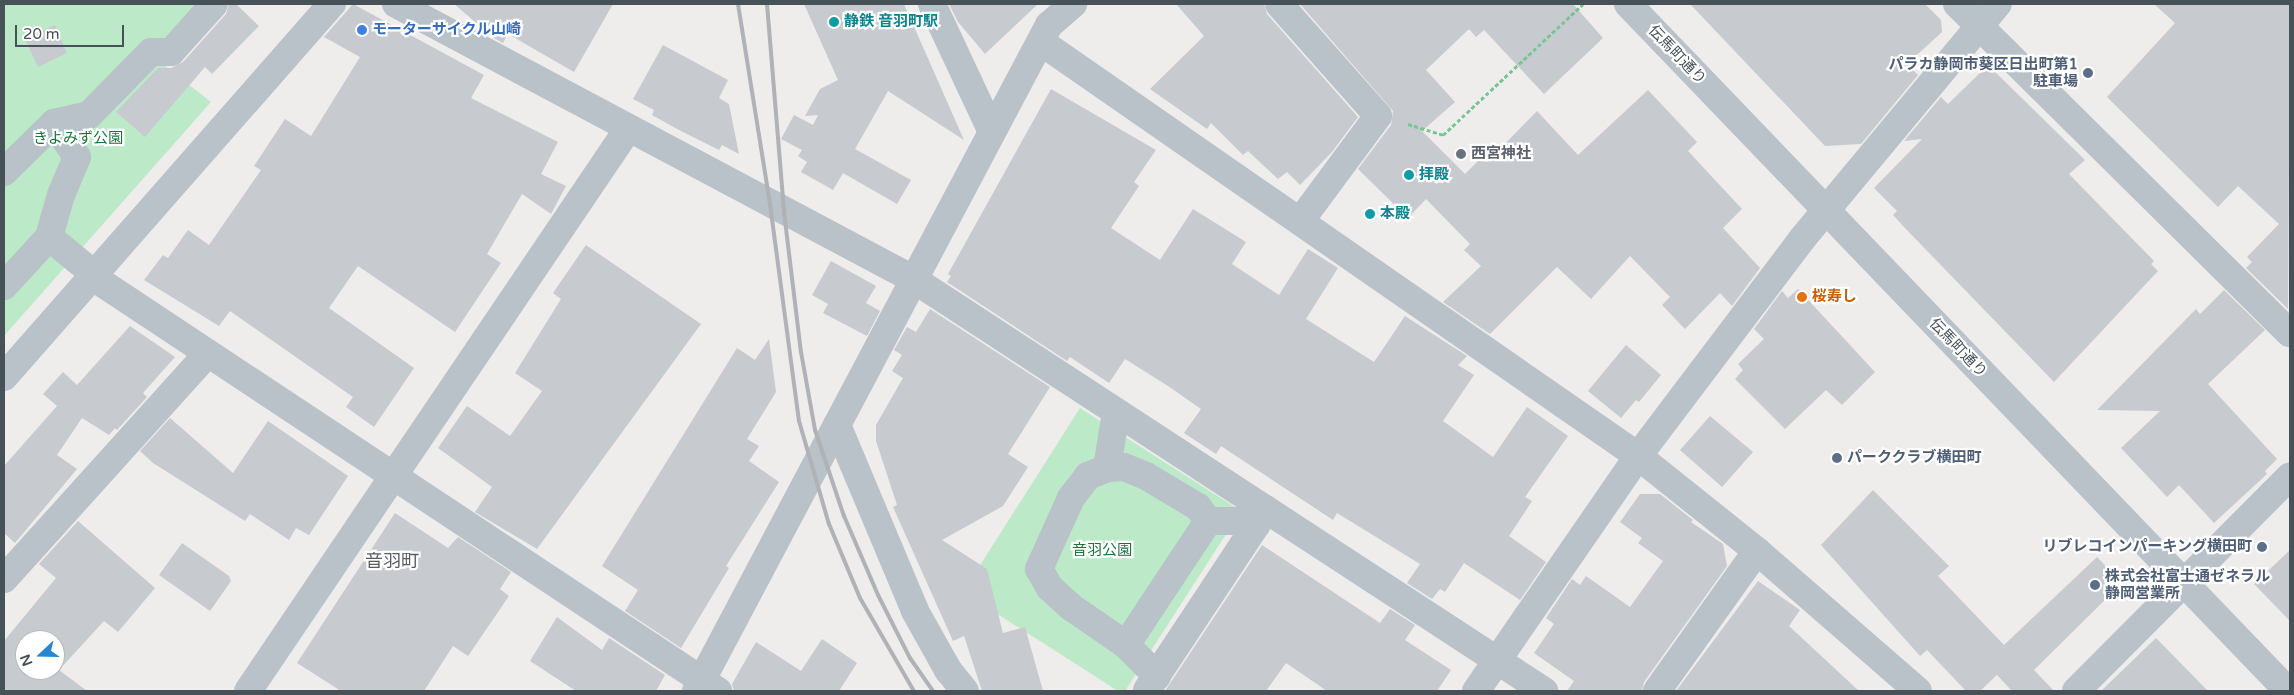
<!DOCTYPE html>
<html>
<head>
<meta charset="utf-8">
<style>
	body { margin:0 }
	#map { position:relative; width:2294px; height:695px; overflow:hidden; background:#efecec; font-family:"Varela Round","Noto Sans JP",sans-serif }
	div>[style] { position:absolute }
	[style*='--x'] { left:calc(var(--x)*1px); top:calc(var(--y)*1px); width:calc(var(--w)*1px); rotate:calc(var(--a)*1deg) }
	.green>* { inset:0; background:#bceac8 }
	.building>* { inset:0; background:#c7cacf }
	.path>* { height:3px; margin-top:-1.5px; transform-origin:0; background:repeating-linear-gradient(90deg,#77c594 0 4px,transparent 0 6.5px) }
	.minor>* { height:28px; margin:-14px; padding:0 14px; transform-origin:14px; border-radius:14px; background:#b8c2c8 }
	.rail>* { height:4px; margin:-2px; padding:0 2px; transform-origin:2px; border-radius:2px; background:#afb2b6 }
	.dots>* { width:14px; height:14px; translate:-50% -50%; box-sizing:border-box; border:2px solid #fff; border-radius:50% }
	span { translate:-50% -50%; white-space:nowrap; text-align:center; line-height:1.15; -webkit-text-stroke:4.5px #fff; paint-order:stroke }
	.culture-label { font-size:15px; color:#0d838f; font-weight:700 }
	.left { translate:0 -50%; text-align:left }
	.shop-label { font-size:15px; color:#366cbe; font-weight:700 }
	.street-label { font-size:15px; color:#465258 }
	.service-label { font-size:15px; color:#4e5e75; font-weight:700 }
	.right { translate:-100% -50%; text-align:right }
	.park-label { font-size:15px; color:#1d723c }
	.worship-label { font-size:15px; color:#5b616d; font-weight:700 }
	.food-label { font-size:15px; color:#c56008; font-weight:700 }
	.quarter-label { font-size:18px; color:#595d60 }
	.frame { position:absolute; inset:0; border:5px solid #465258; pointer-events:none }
	.north { position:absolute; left:15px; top:630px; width:50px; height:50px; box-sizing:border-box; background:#fff; border:1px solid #b5babc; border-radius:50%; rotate:249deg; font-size:14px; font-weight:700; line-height:20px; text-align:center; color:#465258 }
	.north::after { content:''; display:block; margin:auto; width:18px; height:22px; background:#2686ce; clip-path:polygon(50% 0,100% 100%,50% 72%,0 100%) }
	.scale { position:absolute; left:15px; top:25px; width:109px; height:22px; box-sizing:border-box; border:2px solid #465258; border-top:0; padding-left:6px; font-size:15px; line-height:18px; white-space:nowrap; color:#465258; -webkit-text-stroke:4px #fff; paint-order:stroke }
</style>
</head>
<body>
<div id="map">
	<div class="green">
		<i style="clip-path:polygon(4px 4px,215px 4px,185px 43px,141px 47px,211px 102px,4px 336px)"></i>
		<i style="clip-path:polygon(1080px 408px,1241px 511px,1125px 691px,1118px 691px,963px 592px)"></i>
	</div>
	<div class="building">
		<i style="clip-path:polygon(229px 4px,236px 4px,259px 26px,212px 74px,205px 67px,145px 137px,116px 112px,158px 68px,171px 68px,183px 62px,226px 14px)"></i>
		<i style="clip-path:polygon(353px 4px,484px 75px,471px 98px,558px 142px,541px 174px,566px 186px,551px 214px,522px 194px,487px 254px,501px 263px,455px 332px,358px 266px,329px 308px,414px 368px,374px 427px,346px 407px,353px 397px,230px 311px,219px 326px,144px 280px,163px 255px,168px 258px,188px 230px,209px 245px,261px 170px,254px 166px,285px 119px,311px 136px,360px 57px,324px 37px)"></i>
		<i style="clip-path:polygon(454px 4px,613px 4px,574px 72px,508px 34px,503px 43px,494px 38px)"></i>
		<i style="clip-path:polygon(804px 4px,904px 4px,964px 140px,888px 91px,855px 149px,911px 180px,897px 204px,843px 173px,833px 190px,801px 172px,807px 162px,798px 156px,802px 150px,781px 139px,794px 115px,813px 125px,818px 115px,805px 116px,820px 89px,838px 80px)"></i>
		<i style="clip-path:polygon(949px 4px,1038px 4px,985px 54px,958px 22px)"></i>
		<i style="clip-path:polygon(1176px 4px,1264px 4px,1267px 14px,1358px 117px,1332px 152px,1300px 185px,1287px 172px,1278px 179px,1248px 151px,1243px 155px,1211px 123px,1207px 129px,1150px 89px,1204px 36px)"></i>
		<i style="clip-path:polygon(1300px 4px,1573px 4px,1603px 38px,1544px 94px,1484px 30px,1476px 37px,1469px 29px,1426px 70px,1455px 102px,1422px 131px,1465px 174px,1482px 157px,1487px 162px,1537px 111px,1578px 155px,1648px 90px,1697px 142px,1688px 151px,1742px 209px,1723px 228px,1760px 268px,1732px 306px,1720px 293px,1685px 329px,1662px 305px,1670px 297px,1630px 256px,1591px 299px,1557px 267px,1490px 334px,1443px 302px,1481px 266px,1464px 250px,1470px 244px,1426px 199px,1408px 218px,1358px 169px,1391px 125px,1393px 111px)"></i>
		<i style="clip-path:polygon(1690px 4px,1925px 4px,1941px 20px,1942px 32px,1907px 64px,1918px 75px,1861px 144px,1825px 146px)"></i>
		<i style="clip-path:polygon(2154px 4px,2290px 4px,2288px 309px,2246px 268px,2252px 262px,2247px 257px,2279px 224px,2238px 186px,2218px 207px,2107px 97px,2175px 23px)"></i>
		<i style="clip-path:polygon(55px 25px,67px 53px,38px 67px,25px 39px)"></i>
		<i style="clip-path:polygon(663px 45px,728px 80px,719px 98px,729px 104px,739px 154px,722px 145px,719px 150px,679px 130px,652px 115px,654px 110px,633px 99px)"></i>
		<i style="clip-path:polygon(1988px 65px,2085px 160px,2069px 174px,2154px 261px,2151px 264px,2158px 271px,2054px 382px,1904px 227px,1893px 215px,1897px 211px,1874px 188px,1922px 139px,1904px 141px,1941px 97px,1948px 104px)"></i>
		<i style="clip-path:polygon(1051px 89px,1156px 150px,1134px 182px,1139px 186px,1111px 228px,1160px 260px,1193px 209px,1246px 242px,1232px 264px,1279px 295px,1308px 249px,1338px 268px,1306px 319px,1374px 362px,1405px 316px,1467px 356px,1458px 365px,1474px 375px,1443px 421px,1493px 457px,1527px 407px,1568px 436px,1525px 497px,1532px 501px,1509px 536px,1546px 562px,1520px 600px,1464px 563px,1445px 592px,1440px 589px,1432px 599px,1407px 583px,1420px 564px,1337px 513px,1333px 520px,1221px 446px,1216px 454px,1184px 433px,1201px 409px,1168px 386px,1125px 359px,1109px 383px,1070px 357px,1067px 361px,947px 282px,951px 276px,948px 274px)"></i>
		<i style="clip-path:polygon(586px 245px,701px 324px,537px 549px,475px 512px,492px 487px,438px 448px,467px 406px,510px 436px,542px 391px,515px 373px,561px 299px,553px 293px)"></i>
		<i style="clip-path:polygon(831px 261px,876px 286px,866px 303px,880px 311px,867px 336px,823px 313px,828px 304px,812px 295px)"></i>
		<i style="clip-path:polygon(1798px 289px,1875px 372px,1842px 405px,1826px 390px,1785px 429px,1735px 379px,1743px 370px,1738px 364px,1764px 339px,1754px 329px,1782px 291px,1788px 298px)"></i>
		<i style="clip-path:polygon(2224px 290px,2265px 330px,2208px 384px,2277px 459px,2265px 471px,2267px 474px,2214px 523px,2179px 485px,2167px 497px,2121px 448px,2160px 411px,2097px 410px,2196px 309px,2200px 314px)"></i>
		<i style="clip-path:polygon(930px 309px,1050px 387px,1008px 454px,1028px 467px,1003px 506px,942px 540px,987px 569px,1003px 633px,1025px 627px,1043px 691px,982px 691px,964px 636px,953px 641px,893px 507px,897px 505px,876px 441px,876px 425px,903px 378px,892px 371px,902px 355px,894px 350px,907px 327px,916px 332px)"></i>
		<i style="clip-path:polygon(130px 326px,175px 357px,143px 393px,147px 397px,117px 430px,115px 428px,109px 435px,82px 418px,57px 455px,77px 469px,15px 543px,4px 533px,4px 466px,57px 406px,43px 394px,63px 372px,77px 385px)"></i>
		<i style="clip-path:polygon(769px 339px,776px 392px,747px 439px,759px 446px,749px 461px,779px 482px,726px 566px,729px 568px,681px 648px,625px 611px,638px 590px,602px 566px,737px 348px,755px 360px)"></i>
		<i style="clip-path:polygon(1626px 345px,1661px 375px,1639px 402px,1636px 400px,1621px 418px,1588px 391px)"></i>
		<i style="clip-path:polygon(1710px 416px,1753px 452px,1722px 487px,1680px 450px)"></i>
		<i style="clip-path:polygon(170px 418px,233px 473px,268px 421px,348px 476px,309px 535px,296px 528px,289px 540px,250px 514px,245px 521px,153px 463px,140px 451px)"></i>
		<i style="clip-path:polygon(1873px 490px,1949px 566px,1938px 576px,2004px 645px,2097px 557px,2122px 583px,2034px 670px,2054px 691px,2012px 691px,1997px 675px,1980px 691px,1966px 691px,1927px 650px,1920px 656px,1821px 545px)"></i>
		<i style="clip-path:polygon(1640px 494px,1660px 494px,1693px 520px,1691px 522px,1723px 544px,1727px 566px,1644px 682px,1642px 691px,1567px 691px,1574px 681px,1534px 653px,1554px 624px,1546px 618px,1572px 579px,1580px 585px,1586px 576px,1630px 607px,1663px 561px,1638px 543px,1642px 538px,1620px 522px)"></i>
		<i style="clip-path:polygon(395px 513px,448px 548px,458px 537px,511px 572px,500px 589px,509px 596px,468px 656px,453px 646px,424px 691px,341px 691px,297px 663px)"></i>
		<i style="clip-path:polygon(evenodd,78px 521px,155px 588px,118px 632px,104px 621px,59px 670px,87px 691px,4px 691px,4px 641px,56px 578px,39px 564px,78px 521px,25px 640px,55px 640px,55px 670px,25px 670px,25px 640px)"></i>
		<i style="clip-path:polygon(182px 543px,229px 576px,231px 581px,210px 611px,159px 575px)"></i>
		<i style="clip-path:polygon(1262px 545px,1380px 623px,1390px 609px,1415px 625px,1405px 640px,1451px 670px,1437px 691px,1327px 691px,1286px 663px,1266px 691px,1165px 691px)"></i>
		<i style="clip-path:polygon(2290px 550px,2290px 621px,2254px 584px)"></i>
		<i style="clip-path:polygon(1758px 581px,1800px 610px,1789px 626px,1859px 691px,1676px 691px)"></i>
		<i style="clip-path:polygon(557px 617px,602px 650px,609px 638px,665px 675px,656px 691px,576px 691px,530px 661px)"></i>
		<i style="clip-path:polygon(2156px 638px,2208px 691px,2101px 691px)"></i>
		<i style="clip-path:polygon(822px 639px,857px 663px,839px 691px,734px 691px,732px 684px,756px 642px,801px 671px)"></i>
	</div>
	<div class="path">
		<i style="--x:1408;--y:124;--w:37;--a:17"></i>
		<i style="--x:1443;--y:135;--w:192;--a:-43.1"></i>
	</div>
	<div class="minor">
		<i style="--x:396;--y:4;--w:586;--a:28.01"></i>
		<i style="--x:913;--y:279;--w:754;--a:33.14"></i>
		<i style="--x:932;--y:4;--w:141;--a:64.9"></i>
		<i style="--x:1279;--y:4;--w:149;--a:48.5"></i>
		<i style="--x:1378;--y:116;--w:129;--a:126.5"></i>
		<i style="--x:1628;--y:4;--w:953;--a:46.15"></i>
		<i style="--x:1957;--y:4;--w:468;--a:44.7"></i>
		<i style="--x:1041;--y:42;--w:727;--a:34.74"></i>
		<i style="--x:1638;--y:456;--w:152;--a:38.6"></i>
		<i style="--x:1757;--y:551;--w:213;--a:41"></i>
		<i style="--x:4;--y:172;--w:70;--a:-44.4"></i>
		<i style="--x:49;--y:237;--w:44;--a:-74.1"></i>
		<i style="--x:61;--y:195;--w:41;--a:-67.2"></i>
		<i style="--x:77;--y:157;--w:41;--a:-124.1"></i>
		<i style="--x:54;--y:123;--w:36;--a:-13"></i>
		<i style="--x:89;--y:115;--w:88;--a:-45.5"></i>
		<i style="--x:151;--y:52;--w:20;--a:0"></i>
		<i style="--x:171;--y:52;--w:64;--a:-48.1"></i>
		<i style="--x:93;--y:277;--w:750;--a:33.52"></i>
		<i style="--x:4;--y:286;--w:67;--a:-47.4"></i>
		<i style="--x:49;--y:237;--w:44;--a:39.5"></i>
		<i style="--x:4;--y:377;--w:497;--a:-48.7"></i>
		<i style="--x:1116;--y:412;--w:57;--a:99.1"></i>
		<i style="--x:1107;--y:468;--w:21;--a:157"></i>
		<i style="--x:1088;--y:476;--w:28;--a:128"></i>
		<i style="--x:1071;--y:498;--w:78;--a:114.3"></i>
		<i style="--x:1039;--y:569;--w:22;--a:60"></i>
		<i style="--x:1050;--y:588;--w:28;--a:42"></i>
		<i style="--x:1071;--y:607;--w:67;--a:34.6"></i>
		<i style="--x:1126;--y:645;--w:44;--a:45"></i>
		<i style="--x:837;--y:425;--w:202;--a:67.2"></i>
		<i style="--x:915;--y:611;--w:68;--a:60.8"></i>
		<i style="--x:948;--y:670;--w:27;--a:51"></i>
		<i style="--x:1107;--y:468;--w:17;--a:-3"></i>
		<i style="--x:1124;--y:467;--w:24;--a:22"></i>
		<i style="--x:1146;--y:476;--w:61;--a:30.8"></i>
		<i style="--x:1198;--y:507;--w:17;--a:54"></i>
		<i style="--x:4;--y:579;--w:304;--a:-47.9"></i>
		<i style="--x:1126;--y:645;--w:149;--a:-56.5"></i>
		<i style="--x:1208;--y:521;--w:35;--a:0"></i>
		<i style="--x:1243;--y:521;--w:14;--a:17"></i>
		<i style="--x:1147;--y:690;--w:216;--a:-56.5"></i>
		<i style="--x:248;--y:691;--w:678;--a:-55.94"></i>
		<i style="--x:696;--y:691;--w:754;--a:-62.08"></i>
		<i style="--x:1049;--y:25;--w:32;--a:-41"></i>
		<i style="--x:1476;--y:691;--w:285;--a:-55.4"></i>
		<i style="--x:1638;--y:456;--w:272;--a:-52.9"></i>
		<i style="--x:1802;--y:239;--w:306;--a:-50.2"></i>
		<i style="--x:1657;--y:691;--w:172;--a:-54.5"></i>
		<i style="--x:2076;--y:691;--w:303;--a:-45.1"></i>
	</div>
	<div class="rail">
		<i style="--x:738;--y:4;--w:203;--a:80.9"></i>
		<i style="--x:770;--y:204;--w:219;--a:82.4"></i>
		<i style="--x:799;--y:421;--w:107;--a:73.8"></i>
		<i style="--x:829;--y:524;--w:80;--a:67.3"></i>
		<i style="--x:860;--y:598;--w:108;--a:59.9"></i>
		<i style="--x:767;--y:4;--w:209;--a:85.3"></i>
		<i style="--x:784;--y:212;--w:141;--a:83.1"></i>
		<i style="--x:801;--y:352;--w:79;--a:79.8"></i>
		<i style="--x:815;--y:430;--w:91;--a:71.4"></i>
		<i style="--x:844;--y:516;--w:86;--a:66.7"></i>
		<i style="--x:878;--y:595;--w:71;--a:63.1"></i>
		<i style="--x:910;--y:658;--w:40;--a:55.1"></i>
	</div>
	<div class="dots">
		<i style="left:834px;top:22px;background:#0f9aa8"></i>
		<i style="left:362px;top:30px;background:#3f7fe0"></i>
		<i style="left:2088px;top:73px;background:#5c6f8a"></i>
		<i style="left:1461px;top:154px;background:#6b7280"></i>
		<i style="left:1409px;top:175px;background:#0f9aa8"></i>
		<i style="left:1370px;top:214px;background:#0f9aa8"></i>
		<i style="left:1802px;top:297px;background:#e8710a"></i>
		<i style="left:1837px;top:458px;background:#5c6f8a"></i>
		<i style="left:2262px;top:547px;background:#5c6f8a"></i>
		<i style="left:2095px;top:585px;background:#5c6f8a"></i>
	</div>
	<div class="culture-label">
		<span class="left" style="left:844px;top:22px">静鉄 音羽町駅</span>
		<span class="left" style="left:1419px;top:175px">拝殿</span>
		<span class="left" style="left:1380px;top:214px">本殿</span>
	</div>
	<div class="shop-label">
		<span class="left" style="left:372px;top:30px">モーターサイクル山崎</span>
	</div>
	<div class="street-label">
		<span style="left:1677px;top:55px;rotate:46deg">伝馬町通り</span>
		<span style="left:1958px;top:348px;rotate:46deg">伝馬町通り</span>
	</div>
	<div class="service-label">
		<span class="right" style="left:2078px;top:73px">パラカ静岡市葵区日出町第1<br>駐車場</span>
		<span class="left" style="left:1847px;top:458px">パーククラブ横田町</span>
		<span class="right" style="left:2252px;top:547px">リブレコインパーキング横田町</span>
		<span class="left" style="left:2105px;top:585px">株式会社富士通ゼネラル<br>静岡営業所</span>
	</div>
	<div class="park-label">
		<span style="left:78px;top:139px">きよみず公園</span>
		<span style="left:1102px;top:551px">音羽公園</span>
	</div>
	<div class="worship-label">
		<span class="left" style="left:1471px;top:154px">西宮神社</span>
	</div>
	<div class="food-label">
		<span class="left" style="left:1812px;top:297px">桜寿し</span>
	</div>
	<div class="quarter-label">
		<span style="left:392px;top:561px">音羽町</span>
	</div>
	<div class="frame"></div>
	<div class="north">N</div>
	<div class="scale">20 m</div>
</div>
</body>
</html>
